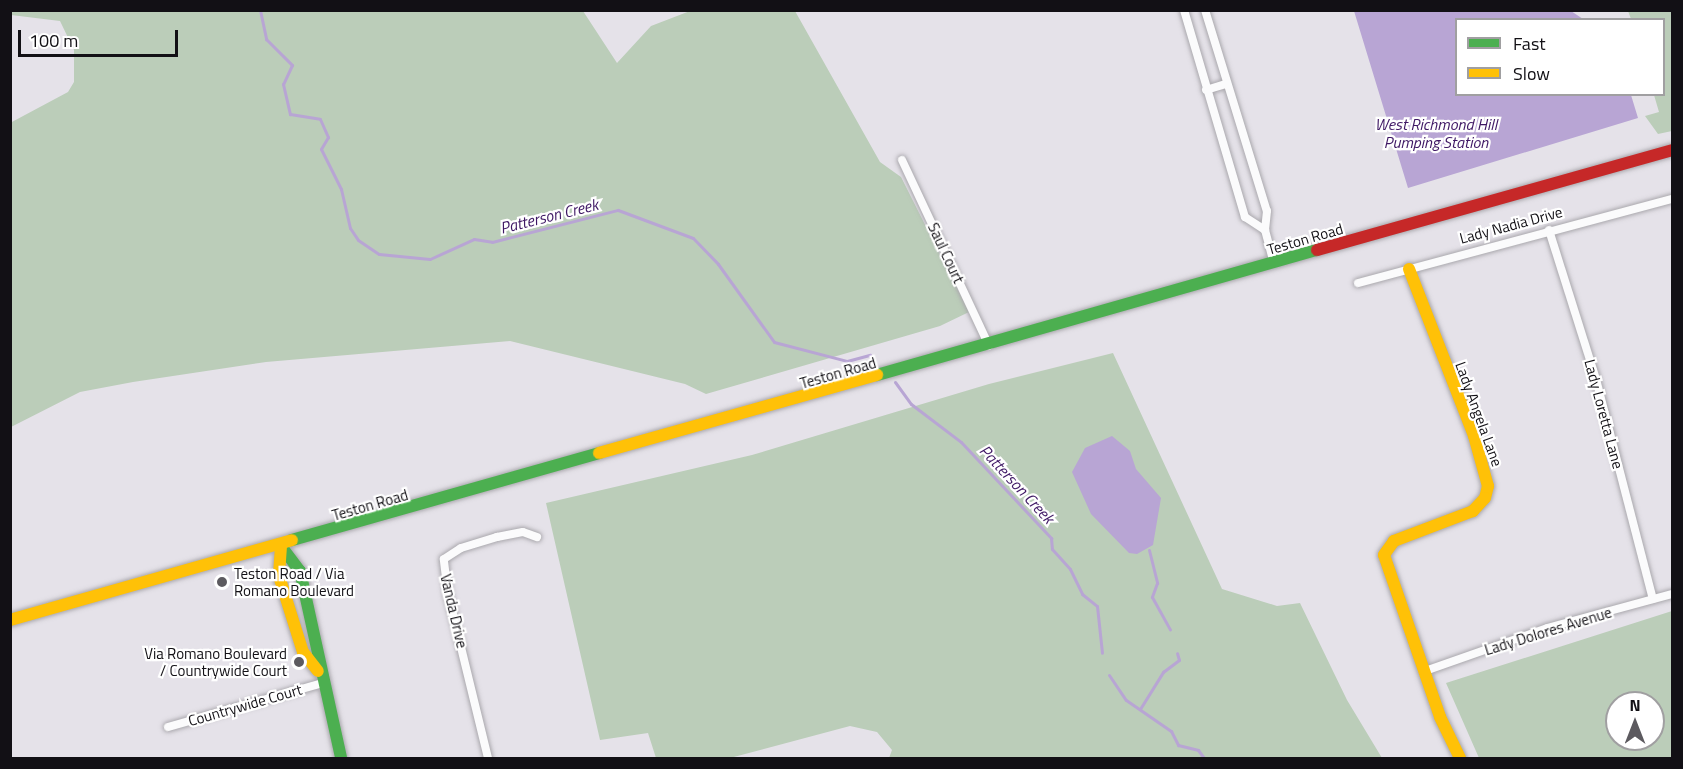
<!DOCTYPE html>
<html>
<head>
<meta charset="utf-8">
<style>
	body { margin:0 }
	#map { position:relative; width:1683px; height:769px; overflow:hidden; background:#e5e2e9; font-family:"Titillium Web",sans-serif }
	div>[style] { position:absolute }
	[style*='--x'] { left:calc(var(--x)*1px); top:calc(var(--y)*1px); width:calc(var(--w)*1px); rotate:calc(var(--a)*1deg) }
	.green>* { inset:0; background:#bbcdb9 }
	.water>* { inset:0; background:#b8a5d4 }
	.stream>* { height:3px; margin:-1.5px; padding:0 1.5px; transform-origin:1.5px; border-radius:1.5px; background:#b8a5d4 }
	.roads { filter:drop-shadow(0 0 2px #aaa8ad) drop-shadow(0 0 2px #aaa8ad) }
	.street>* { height:8px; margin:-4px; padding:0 4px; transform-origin:4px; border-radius:4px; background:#fbfbfc }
	.fast>* { height:12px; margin:-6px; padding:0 6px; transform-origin:6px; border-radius:6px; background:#4caf50 }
	.slow>* { height:12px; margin:-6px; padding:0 6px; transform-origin:6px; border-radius:6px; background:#ffc107 }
	.jam>* { height:12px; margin:-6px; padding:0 6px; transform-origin:6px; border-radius:6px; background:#c62828 }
	.dots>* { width:16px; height:16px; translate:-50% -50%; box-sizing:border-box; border:3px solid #fff; border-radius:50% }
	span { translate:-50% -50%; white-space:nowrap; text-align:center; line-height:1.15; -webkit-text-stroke:4.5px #fff; paint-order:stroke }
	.street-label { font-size:15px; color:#121015 }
	.poi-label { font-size:15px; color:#121015 }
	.left { translate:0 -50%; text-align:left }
	.right { translate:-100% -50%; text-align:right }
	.water-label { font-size:16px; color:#3e1764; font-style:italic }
	.frame { position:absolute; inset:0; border:12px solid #121015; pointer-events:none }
	.legend { position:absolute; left:1455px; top:18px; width:210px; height:78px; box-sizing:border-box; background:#fff; border:2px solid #a09fa1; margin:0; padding:8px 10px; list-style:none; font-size:18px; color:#121015 }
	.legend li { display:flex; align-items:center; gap:12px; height:30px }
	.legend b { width:30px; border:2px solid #a09fa1 }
	.north { position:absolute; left:1605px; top:691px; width:60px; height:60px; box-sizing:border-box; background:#fff; border:2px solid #a09fa1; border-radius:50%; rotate:0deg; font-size:16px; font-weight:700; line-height:24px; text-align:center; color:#121015 }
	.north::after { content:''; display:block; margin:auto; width:21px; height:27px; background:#5c5a5f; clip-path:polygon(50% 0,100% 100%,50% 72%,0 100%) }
	.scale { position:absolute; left:18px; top:30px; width:160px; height:27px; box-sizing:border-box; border:3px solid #121015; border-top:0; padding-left:8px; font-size:18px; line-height:21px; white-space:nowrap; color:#121015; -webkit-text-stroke:4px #fff; paint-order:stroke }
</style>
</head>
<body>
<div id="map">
	<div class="green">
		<i style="clip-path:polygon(11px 11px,583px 11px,617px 63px,651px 26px,690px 11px,795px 11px,880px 162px,901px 177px,969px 312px,940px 326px,706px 394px,685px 384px,510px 341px,266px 362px,133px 382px,80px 392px,11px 427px,10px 123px,68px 92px,74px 82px,74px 50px,60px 21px,11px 15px)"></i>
		<i style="clip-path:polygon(1628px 11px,1672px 11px,1672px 131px,1658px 134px,1645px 116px,1659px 112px,1654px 95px,1664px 94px,1664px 20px,1631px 19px)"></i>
		<i style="clip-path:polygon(1113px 353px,1222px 589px,1277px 606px,1300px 603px,1347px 700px,1382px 758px,889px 758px,892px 750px,877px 732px,850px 726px,730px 758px,656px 758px,648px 733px,600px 740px,546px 503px,752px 455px,989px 384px)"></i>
		<i style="clip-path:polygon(evenodd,1672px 611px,1672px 758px,1479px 758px,1446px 683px,1672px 611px,1617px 703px,1653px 703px,1653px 739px,1617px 739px,1617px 703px)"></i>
	</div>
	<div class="water">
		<i style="clip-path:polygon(1354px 11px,1571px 11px,1583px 19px,1456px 20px,1456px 94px,1631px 95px,1638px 118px,1408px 188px)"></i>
		<i style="clip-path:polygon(1112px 436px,1130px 451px,1136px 469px,1161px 498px,1153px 545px,1137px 554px,1129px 553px,1091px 514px,1072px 472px,1085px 448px)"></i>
	</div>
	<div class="stream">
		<i style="--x:260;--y:10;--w:30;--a:78"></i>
		<i style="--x:266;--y:39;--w:37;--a:45"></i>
		<i style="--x:292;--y:65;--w:21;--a:115"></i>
		<i style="--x:283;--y:84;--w:31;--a:77"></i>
		<i style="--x:290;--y:114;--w:30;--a:9"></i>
		<i style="--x:320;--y:119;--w:20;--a:66"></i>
		<i style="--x:328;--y:137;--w:14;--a:120"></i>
		<i style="--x:321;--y:149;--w:45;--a:63.4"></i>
		<i style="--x:341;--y:189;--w:40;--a:77"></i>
		<i style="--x:350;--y:228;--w:14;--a:56"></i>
		<i style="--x:358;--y:240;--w:25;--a:34"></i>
		<i style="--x:379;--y:254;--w:51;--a:5.6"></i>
		<i style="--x:430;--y:259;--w:48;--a:-24.4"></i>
		<i style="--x:474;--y:239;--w:18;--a:9"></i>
		<i style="--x:492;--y:242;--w:130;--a:-14.3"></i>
		<i style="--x:618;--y:210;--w:80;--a:20.5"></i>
		<i style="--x:693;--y:238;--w:36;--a:46"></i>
		<i style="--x:718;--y:264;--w:96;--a:54.3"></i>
		<i style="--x:774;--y:342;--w:75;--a:14.6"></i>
		<i style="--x:847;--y:361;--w:24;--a:-15"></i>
		<i style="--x:895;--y:382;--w:27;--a:54"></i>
		<i style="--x:911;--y:404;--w:63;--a:37.2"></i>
		<i style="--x:961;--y:442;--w:132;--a:46.8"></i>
		<i style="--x:1051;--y:538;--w:11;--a:85"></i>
		<i style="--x:1052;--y:549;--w:27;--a:48"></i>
		<i style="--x:1070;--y:569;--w:28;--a:64"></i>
		<i style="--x:1082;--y:594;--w:19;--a:39"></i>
		<i style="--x:1097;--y:606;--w:47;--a:83.9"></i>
		<i style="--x:1149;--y:550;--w:34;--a:76"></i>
		<i style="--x:1157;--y:583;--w:15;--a:110"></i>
		<i style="--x:1152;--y:597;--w:37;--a:61"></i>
		<i style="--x:1109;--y:675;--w:30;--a:56"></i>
		<i style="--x:1126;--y:700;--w:55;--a:34.6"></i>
		<i style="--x:1171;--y:731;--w:16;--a:63"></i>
		<i style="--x:1178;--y:745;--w:21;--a:14"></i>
		<i style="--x:1198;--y:750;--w:10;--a:53"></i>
		<i style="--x:1140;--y:709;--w:44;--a:-58.1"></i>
		<i style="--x:1163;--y:672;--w:20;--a:-37"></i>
		<i style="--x:1179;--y:660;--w:7;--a:-106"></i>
	</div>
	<div class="roads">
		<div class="street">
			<i style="--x:1184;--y:10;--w:216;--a:73.6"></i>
			<i style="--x:1245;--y:217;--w:24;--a:33"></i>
			<i style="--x:1205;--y:10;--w:210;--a:72.9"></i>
			<i style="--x:1267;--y:211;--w:19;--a:96"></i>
			<i style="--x:1265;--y:230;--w:34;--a:75"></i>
			<i style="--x:1206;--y:90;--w:21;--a:-17"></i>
			<i style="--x:902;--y:160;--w:205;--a:64.9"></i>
			<i style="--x:1549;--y:230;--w:156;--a:72.5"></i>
			<i style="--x:1596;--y:379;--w:227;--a:75.5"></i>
			<i style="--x:1358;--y:283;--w:325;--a:-15"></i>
			<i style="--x:1425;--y:671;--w:129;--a:-19.4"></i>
			<i style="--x:1547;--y:628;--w:130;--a:-15.2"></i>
			<i style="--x:168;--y:727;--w:160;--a:-15.9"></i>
			<i style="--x:488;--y:758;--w:169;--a:-103.7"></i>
			<i style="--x:448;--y:594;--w:35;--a:-97"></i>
			<i style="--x:444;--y:559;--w:20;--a:-33"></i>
			<i style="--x:461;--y:548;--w:38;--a:-17"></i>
			<i style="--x:497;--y:537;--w:26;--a:-11"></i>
			<i style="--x:523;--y:532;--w:15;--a:20"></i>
		</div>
		<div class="fast">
			<i style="--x:877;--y:375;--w:457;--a:-15.9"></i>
			<i style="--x:292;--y:540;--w:319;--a:-15.8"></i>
			<i style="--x:281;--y:546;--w:31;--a:53"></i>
			<i style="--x:300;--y:571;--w:191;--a:77.6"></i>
		</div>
		<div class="slow">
			<i style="--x:1409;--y:269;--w:179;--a:68.7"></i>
			<i style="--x:1474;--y:436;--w:52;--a:74.4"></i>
			<i style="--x:1488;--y:486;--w:12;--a:104"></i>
			<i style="--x:1485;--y:498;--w:18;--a:133"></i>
			<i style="--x:1473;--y:511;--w:85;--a:159.2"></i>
			<i style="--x:1394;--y:541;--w:17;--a:126"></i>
			<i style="--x:1384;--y:555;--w:171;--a:70.9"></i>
			<i style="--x:1440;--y:717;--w:46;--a:64"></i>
			<i style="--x:599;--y:453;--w:289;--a:-15.7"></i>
			<i style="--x:281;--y:546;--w:30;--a:94"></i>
			<i style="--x:279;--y:576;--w:80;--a:72.5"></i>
			<i style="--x:303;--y:652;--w:24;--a:52"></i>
			<i style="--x:10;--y:620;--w:293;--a:-15.8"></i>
		</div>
		<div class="jam">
			<i style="--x:1317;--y:250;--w:369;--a:-15.7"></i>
		</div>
	</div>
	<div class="dots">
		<i style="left:222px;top:582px;background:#5c5a5f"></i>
		<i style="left:299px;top:662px;background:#5c5a5f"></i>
	</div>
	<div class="street-label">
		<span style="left:1511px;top:225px;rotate:-15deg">Lady Nadia Drive</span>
		<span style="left:1305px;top:239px;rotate:-16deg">Teston Road</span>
		<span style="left:946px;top:253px;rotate:65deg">Saul Court</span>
		<span style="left:838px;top:373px;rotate:-16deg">Teston Road</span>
		<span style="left:1479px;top:414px;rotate:70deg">Lady Angela Lane</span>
		<span style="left:1604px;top:414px;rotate:75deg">Lady Loretta Lane</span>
		<span style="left:370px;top:505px;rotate:-16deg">Teston Road</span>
		<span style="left:454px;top:611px;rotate:77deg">Vanda Drive</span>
		<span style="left:1548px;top:631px;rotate:-17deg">Lady Dolores Avenue</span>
		<span style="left:245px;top:705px;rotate:-16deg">Countrywide Court</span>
	</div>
	<div class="poi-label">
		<span class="left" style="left:234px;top:582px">Teston Road / Via<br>Romano Boulevard</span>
		<span class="right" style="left:287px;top:662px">Via Romano Boulevard<br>/ Countrywide Court</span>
	</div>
	<div class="water-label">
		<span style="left:1436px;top:133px">West Richmond Hill<br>Pumping Station</span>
		<span style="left:549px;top:216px;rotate:-14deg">Patterson Creek</span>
		<span style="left:1017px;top:484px;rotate:47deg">Patterson Creek</span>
	</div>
	<div class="frame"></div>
	<ul class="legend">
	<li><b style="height:8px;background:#4caf50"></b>Fast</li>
	<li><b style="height:8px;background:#ffc107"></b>Slow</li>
	</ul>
	<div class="north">N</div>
	<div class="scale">100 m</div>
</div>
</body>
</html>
